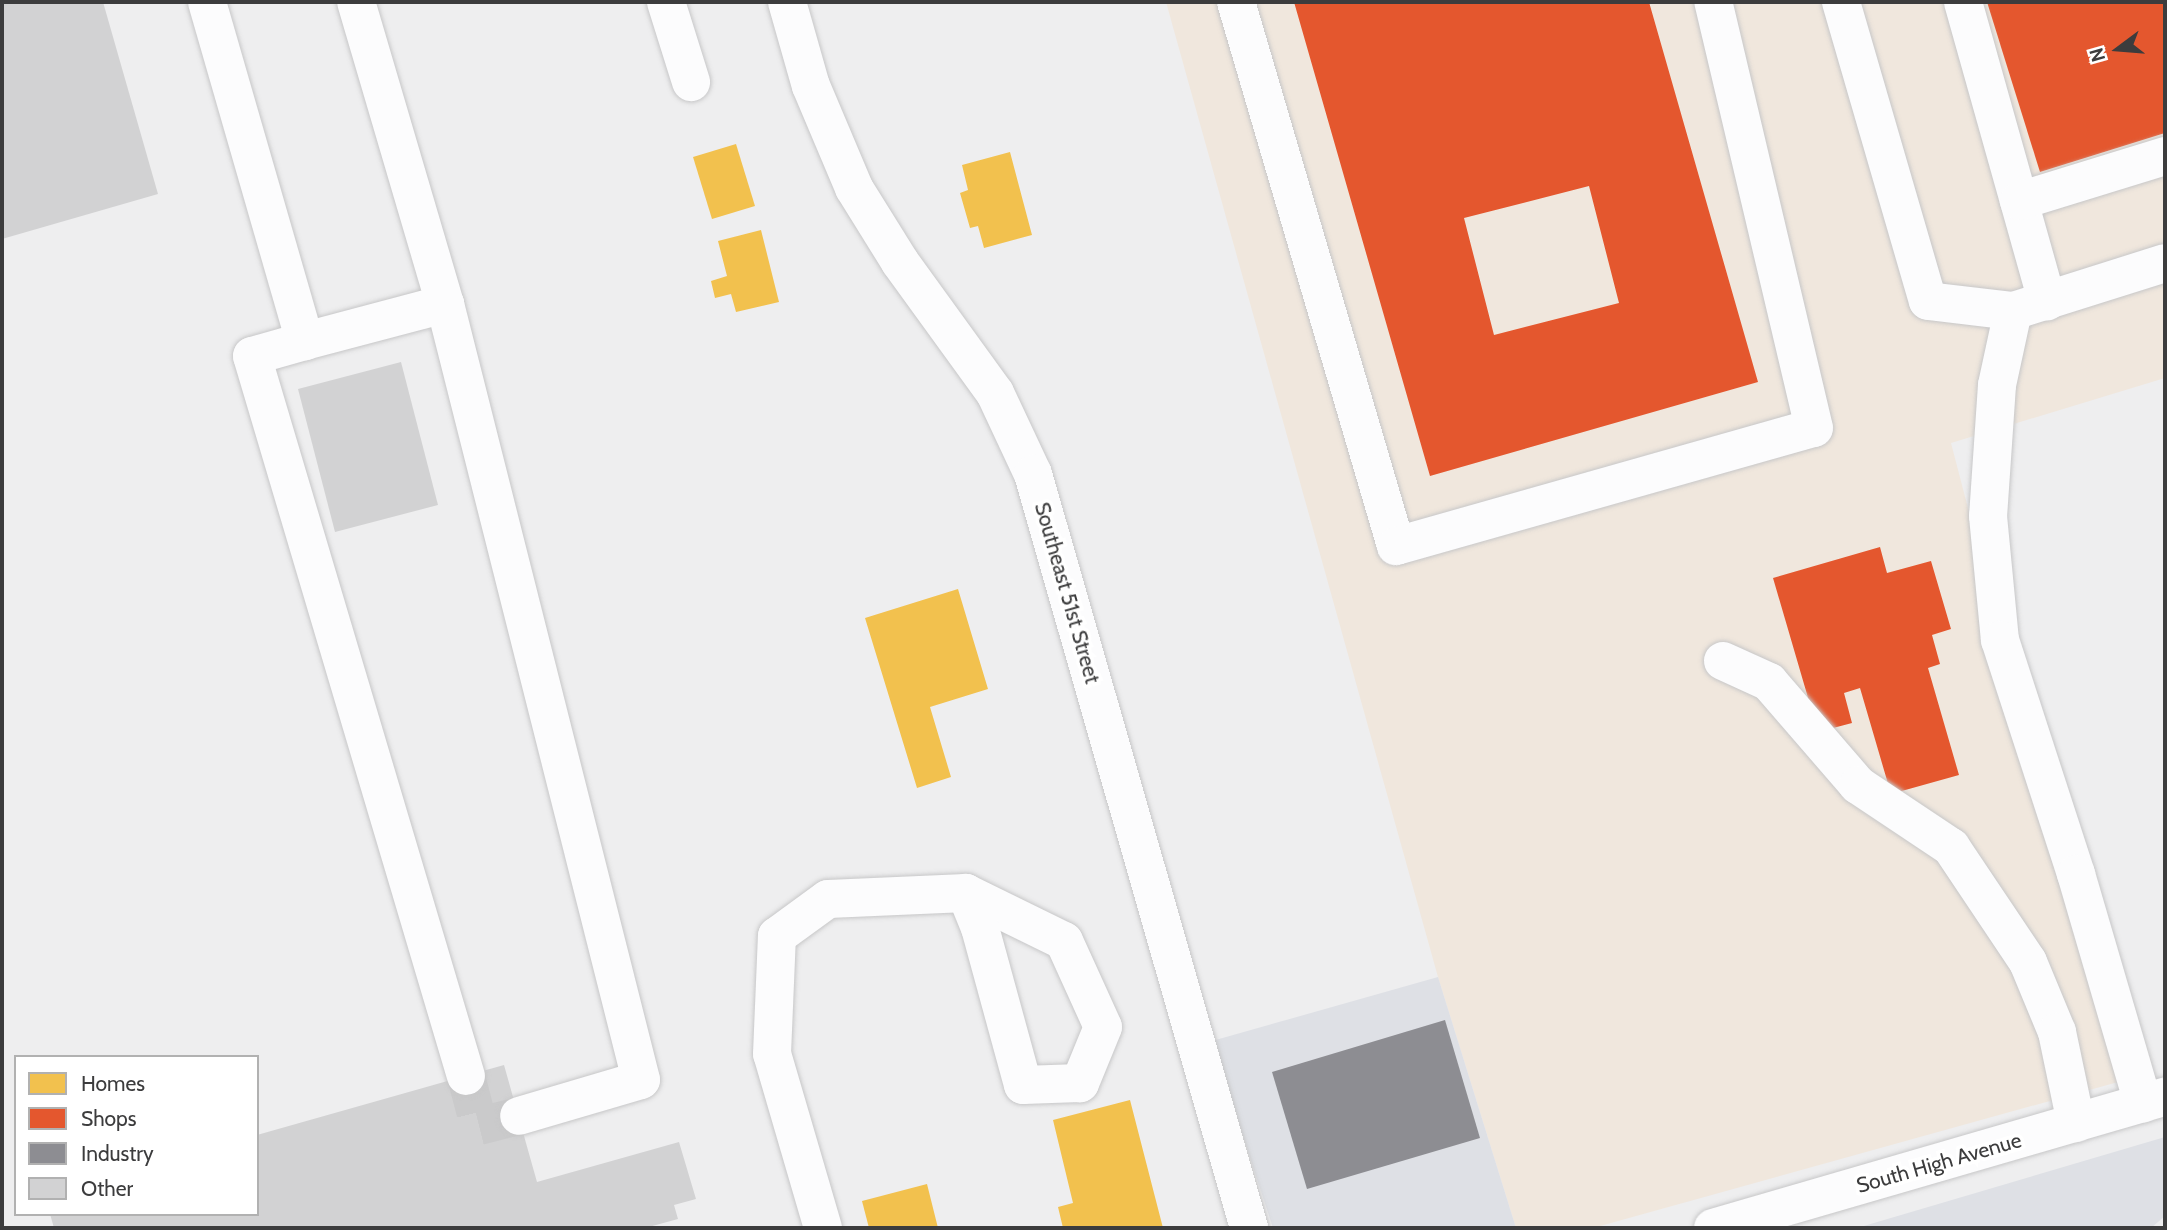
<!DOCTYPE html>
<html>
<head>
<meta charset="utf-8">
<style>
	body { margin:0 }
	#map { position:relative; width:2167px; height:1230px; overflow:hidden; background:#eeeeef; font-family:Cabin,sans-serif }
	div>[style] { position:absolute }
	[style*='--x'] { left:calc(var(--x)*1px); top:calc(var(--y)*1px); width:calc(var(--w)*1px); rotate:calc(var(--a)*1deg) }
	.commercial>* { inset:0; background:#f0e7dd }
	.built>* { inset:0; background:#dee0e5 }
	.homes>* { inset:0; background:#f2c14e }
	.shops>* { inset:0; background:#e4572e }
	.industry>* { inset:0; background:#8d8d92 }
	.building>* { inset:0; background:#d2d2d3 }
	.minor-tunnel>* { height:38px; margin-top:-19px; transform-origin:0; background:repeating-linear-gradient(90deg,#cacacb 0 38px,transparent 0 57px) }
	.roads { filter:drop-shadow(0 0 2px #c7c7c8) drop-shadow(0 0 2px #c7c7c8) }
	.minor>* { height:38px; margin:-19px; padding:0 19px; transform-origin:19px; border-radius:19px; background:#fcfcfd }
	span { translate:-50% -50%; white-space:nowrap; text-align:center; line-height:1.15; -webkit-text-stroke:7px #fff; paint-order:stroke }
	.street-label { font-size:21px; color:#3c3c3d }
	.frame { position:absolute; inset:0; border:4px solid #3c3c3d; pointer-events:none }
	.legend { position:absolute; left:14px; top:1055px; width:245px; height:161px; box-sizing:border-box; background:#fff; border:2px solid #b1b1b1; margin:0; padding:9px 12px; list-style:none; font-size:21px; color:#3c3c3d }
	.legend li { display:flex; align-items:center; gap:14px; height:35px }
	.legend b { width:35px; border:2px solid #b1b1b1 }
	.north { position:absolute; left:2083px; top:14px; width:70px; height:70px; -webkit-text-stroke:5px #fff; paint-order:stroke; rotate:254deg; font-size:19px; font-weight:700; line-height:28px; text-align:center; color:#3c3c3d }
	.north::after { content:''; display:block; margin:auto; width:24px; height:32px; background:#3c3c3d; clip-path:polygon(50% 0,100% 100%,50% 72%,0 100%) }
</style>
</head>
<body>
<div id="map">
	<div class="commercial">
		<i style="clip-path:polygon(1166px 2px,2165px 2px,2165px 378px,1951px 443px,2118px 1082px,1593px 1228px,1516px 1228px,1438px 977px)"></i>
	</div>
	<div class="built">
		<i style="clip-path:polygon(1438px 977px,1516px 1228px,1273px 1228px,1212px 1041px)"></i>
		<i style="clip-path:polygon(2165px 1137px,2165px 1216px,2151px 1228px,1857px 1228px)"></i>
	</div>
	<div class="homes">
		<i style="clip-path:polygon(736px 144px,755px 206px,712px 219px,693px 157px)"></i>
		<i style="clip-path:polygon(1010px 152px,1032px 235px,984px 248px,978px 226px,970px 228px,960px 193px,968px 190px,962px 165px)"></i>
		<i style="clip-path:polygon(761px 230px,779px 302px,736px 312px,731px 294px,715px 298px,711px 281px,727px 276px,718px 241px)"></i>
		<i style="clip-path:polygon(958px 589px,988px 689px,930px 707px,951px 777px,917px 788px,865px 618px)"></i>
		<i style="clip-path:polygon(1130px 1100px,1163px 1228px,1063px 1228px,1058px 1207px,1073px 1203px,1053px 1120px)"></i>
		<i style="clip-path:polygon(927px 1184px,938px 1228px,869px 1228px,862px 1201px)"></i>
	</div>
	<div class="shops">
		<i style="clip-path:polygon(evenodd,1294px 2px,1649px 2px,1758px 382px,1430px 476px,1294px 2px,1589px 186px,1619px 303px,1494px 335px,1464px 218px,1589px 186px)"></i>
		<i style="clip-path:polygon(1987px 2px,2165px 2px,2165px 133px,2040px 172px)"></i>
		<i style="clip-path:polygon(1880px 547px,1887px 573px,1931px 561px,1951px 629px,1932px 635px,1940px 664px,1928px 668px,1959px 775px,1891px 794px,1860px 688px,1844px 693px,1852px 723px,1818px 732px,1773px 578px)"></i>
	</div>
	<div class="industry">
		<i style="clip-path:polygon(1445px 1020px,1480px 1138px,1307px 1189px,1272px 1072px)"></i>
	</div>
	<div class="building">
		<i style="clip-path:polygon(2px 2px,103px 2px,158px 194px,2px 239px)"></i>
		<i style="clip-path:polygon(401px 362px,438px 505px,335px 532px,298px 389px)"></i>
		<i style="clip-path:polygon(504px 1065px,537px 1182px,679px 1142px,696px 1199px,674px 1205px,678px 1219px,645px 1228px,54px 1228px,50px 1214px,257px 1214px,257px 1135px)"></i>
	</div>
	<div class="minor-tunnel">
		<i style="--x:466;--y:1076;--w:52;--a:75.4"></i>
		<i style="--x:479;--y:1126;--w:41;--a:-14"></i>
	</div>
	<div class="roads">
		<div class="minor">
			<i style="--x:207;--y:2;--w:353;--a:73.9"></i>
			<i style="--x:305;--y:341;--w:145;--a:-14.8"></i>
			<i style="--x:445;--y:304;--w:315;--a:-106.4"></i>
			<i style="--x:666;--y:2;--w:84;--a:72.6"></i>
			<i style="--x:787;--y:2;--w:87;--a:74.1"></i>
			<i style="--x:811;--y:86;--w:111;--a:67.1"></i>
			<i style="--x:854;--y:188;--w:87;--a:58.1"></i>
			<i style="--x:900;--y:262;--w:162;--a:54.1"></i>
			<i style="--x:995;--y:393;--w:89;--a:64.9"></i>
			<i style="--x:1033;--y:474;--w:784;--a:74.01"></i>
			<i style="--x:1236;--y:2;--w:567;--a:73.61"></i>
			<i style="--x:1396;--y:546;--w:434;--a:-15.8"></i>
			<i style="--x:1814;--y:428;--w:438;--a:-103.3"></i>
			<i style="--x:1841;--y:2;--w:311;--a:73.8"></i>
			<i style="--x:1928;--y:301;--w:86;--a:6.7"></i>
			<i style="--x:2013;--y:311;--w:159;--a:-17.5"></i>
			<i style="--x:1963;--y:2;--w:311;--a:74.3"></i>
			<i style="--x:2019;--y:201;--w:153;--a:-17.1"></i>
			<i style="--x:445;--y:304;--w:800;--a:75.82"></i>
			<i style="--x:641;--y:1080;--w:127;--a:163.6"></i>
			<i style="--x:2013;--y:311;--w:76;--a:102.2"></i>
			<i style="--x:1997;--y:385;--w:131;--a:93.9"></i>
			<i style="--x:1988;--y:516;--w:125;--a:84.5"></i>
			<i style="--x:2000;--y:640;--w:246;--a:72"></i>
			<i style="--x:2076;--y:874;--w:239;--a:73.7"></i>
			<i style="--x:305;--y:341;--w:55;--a:164.2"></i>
			<i style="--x:252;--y:356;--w:751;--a:73.45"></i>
			<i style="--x:1723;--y:661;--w:51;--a:24.5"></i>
			<i style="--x:1769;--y:682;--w:136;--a:49.2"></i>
			<i style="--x:1858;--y:785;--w:112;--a:33.7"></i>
			<i style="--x:1951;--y:847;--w:138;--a:56.2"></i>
			<i style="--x:2028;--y:962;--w:76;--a:67.5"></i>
			<i style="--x:2057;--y:1032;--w:93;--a:78.2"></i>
			<i style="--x:823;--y:1228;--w:181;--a:-106.3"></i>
			<i style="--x:772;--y:1054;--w:118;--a:-87.6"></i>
			<i style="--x:777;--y:936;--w:63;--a:-36"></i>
			<i style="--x:828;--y:899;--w:138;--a:-2.5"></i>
			<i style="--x:966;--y:893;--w:109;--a:26.1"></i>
			<i style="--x:1064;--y:941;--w:94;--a:65.6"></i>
			<i style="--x:1103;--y:1027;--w:61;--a:112.3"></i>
			<i style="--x:1080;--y:1083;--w:57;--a:178"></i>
			<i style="--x:1023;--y:1085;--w:163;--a:-105.3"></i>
			<i style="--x:980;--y:928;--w:38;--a:-112"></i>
			<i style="--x:1713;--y:1228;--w:471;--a:-16.2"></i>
		</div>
	</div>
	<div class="street-label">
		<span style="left:1067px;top:593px;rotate:74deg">Southeast 51st Street</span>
		<span style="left:1939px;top:1163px;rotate:-16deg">South High Avenue</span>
	</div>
	<div class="frame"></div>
	<ul class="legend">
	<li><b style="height:19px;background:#f2c14e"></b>Homes</li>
	<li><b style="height:19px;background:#e4572e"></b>Shops</li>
	<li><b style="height:19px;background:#8d8d92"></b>Industry</li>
	<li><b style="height:19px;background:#d2d2d3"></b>Other</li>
	</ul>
	<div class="north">N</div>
</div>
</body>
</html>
